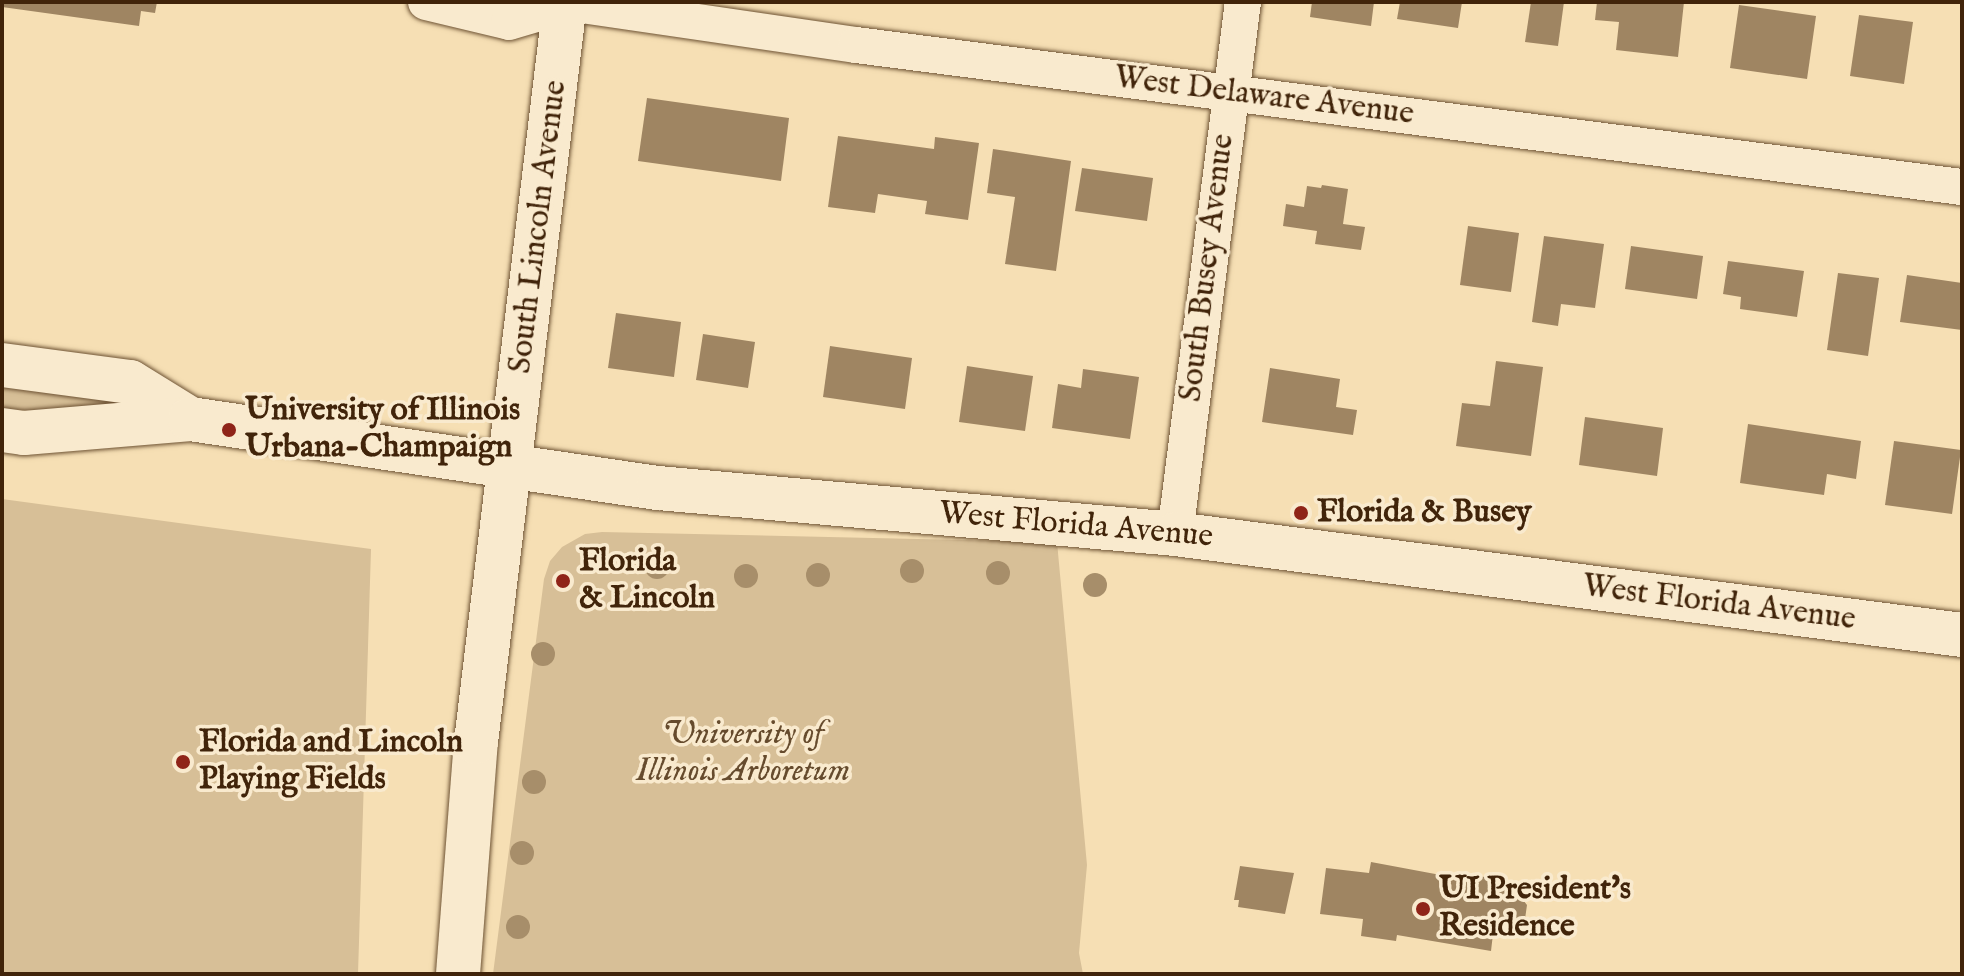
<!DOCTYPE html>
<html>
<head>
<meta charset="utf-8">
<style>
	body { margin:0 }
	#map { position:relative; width:1964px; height:976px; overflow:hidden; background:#f6dfb4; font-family:"IM FELL English",serif }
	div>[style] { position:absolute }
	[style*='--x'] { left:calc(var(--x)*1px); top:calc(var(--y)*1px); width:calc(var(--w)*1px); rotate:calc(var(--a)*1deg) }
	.green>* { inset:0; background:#d7bf97 }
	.building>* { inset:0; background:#9f8562 }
	.roads { filter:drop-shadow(0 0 2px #6e5334) drop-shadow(0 0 2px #6e5334) }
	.minor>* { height:36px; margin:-18px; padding:0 18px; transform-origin:18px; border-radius:18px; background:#f9eace }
	.secondary>* { height:44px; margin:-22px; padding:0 22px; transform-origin:22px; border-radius:22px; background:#f9eace }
	.trees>* { width:24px; height:24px; margin:-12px; border-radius:50%; background:#a78e6a }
	.dots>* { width:22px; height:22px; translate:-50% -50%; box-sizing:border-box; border:4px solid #f9eace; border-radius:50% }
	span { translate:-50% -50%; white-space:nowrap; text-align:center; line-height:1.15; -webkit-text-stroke:7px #f9eace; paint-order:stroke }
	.street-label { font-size:32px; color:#41240a }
	.poi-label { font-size:32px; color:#41240a; font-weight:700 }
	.left { translate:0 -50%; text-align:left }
	.park-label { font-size:32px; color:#664b2d; font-style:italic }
	.frame { position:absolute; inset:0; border:4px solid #41240a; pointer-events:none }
</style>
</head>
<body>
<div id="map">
	<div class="green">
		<i style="clip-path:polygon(2px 385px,145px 405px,45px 411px,2px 409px)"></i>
		<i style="clip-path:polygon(2px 499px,371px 549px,358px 974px,2px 974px)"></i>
		<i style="clip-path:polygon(602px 532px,1057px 542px,1087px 865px,1079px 953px,1083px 974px,493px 974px,544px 579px,550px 561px,562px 547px,585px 534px)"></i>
	</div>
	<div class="building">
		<i style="clip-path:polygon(2px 2px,157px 2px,155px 13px,141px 11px,139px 26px,2px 7px)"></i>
		<i style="clip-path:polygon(1312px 2px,1374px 2px,1371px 26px,1310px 17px)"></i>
		<i style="clip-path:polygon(1400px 2px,1462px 2px,1458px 28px,1397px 19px)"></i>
		<i style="clip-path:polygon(1531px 2px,1564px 2px,1558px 46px,1525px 42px)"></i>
		<i style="clip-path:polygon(1597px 2px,1684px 2px,1678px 57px,1616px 50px,1619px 22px,1595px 20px)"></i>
		<i style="clip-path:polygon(1739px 5px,1816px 16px,1807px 79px,1730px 68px)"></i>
		<i style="clip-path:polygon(1859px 15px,1913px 22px,1904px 84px,1850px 76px)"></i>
		<i style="clip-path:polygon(647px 98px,789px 118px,781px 181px,638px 161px)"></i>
		<i style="clip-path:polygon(838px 136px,934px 149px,935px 137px,979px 143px,968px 220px,925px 214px,927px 201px,878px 194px,875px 213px,828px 207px)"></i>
		<i style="clip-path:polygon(993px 149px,1071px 161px,1056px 271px,1005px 264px,1015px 197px,987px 193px)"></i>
		<i style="clip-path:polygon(1082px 168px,1153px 178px,1147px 221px,1075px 211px)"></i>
		<i style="clip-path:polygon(1322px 185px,1348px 189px,1343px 224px,1365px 227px,1361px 250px,1315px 244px,1317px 231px,1283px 226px,1286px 204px,1304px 207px,1307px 186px,1321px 188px)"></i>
		<i style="clip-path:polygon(1468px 226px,1519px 233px,1511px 292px,1460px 285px)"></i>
		<i style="clip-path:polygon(1544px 236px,1604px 244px,1595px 308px,1561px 304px,1558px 326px,1532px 322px)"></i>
		<i style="clip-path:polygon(1631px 246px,1703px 256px,1697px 299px,1625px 289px)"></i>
		<i style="clip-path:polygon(1728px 261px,1804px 271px,1797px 317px,1740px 309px,1741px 297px,1723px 294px)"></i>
		<i style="clip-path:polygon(1838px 273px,1879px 278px,1868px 356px,1827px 350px)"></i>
		<i style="clip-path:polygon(1907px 275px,1962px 283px,1962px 330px,1900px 322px)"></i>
		<i style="clip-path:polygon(616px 313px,681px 322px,674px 377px,608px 368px)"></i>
		<i style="clip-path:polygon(703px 334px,755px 342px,748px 388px,696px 380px)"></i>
		<i style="clip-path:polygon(830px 346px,912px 358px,905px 409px,823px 397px)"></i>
		<i style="clip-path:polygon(1496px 361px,1543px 367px,1531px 456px,1456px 446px,1462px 403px,1490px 406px)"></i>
		<i style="clip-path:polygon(967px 366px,1033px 376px,1025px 431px,959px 422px)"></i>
		<i style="clip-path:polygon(1270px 368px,1340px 379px,1336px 407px,1357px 410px,1353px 435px,1262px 422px)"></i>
		<i style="clip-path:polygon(1083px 369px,1139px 377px,1130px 439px,1052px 428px,1058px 384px,1081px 388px)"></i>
		<i style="clip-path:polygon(1585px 417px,1663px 428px,1657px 476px,1579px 465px)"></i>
		<i style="clip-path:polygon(1748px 424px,1861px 441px,1856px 479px,1827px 474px,1824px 495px,1740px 483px)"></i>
		<i style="clip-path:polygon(1894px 441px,1961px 450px,1952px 514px,1885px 505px)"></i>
		<i style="clip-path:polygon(1371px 862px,1462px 879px,1463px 874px,1500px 879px,1499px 888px,1515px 890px,1527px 905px,1524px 926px,1509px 936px,1493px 934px,1491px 951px,1397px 935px,1396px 941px,1361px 936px,1363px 919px,1320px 914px,1326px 868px,1369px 873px)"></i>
		<i style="clip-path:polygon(1240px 866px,1294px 873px,1285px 914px,1238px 907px,1239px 900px,1234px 900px)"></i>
	</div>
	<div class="roads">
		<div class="minor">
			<i style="--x:426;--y:2;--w:85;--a:13.5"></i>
			<i style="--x:509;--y:22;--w:59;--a:-16.6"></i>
			<i style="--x:561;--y:2;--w:298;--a:8.3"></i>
			<i style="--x:856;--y:45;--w:1115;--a:7.32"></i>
			<i style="--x:1175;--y:534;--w:536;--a:-82.72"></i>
		</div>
		<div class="secondary">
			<i style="--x:2;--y:365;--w:129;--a:7.6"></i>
			<i style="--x:130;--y:382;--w:70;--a:31.7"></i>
			<i style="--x:2;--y:430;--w:22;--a:8"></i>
			<i style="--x:24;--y:433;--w:167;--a:-4.8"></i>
			<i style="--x:190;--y:419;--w:473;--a:8.4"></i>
			<i style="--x:658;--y:488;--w:519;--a:5.08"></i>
			<i style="--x:1175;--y:534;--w:793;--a:7.31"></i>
			<i style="--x:458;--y:974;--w:233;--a:-85.6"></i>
			<i style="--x:476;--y:742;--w:745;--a:-83.14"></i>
		</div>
	</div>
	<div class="trees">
		<i style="left:657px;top:567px"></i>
		<i style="left:912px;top:571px"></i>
		<i style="left:998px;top:573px"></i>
		<i style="left:818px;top:575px"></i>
		<i style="left:746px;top:576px"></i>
		<i style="left:1095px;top:585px"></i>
		<i style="left:543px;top:654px"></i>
		<i style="left:534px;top:782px"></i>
		<i style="left:522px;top:853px"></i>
		<i style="left:518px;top:927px"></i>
	</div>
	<div class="dots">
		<i style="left:229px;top:430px;background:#8f2418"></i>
		<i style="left:1301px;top:513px;background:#8f2418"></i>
		<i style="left:563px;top:581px;background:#8f2418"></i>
		<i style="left:183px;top:762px;background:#8f2418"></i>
		<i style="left:1423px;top:909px;background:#8f2418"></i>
	</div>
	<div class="street-label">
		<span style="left:1264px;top:97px;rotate:7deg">West Delaware Avenue</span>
		<span style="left:539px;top:227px;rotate:-83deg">South Lincoln Avenue</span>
		<span style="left:1208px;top:268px;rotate:-83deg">South Busey Avenue</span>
		<span style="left:1076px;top:526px;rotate:5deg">West Florida Avenue</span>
		<span style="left:1719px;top:604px;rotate:7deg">West Florida Avenue</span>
	</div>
	<div class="poi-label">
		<span class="left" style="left:245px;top:430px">University of Illinois<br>Urbana-Champaign</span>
		<span class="left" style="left:1317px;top:513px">Florida &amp; Busey</span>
		<span class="left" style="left:579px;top:581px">Florida<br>&amp; Lincoln</span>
		<span class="left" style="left:199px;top:762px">Florida and Lincoln<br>Playing Fields</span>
		<span class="left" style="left:1439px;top:909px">UI President's<br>Residence</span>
	</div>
	<div class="park-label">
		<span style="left:743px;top:754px">University of<br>Illinois Arboretum</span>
	</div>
	<div class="frame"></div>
</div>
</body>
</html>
